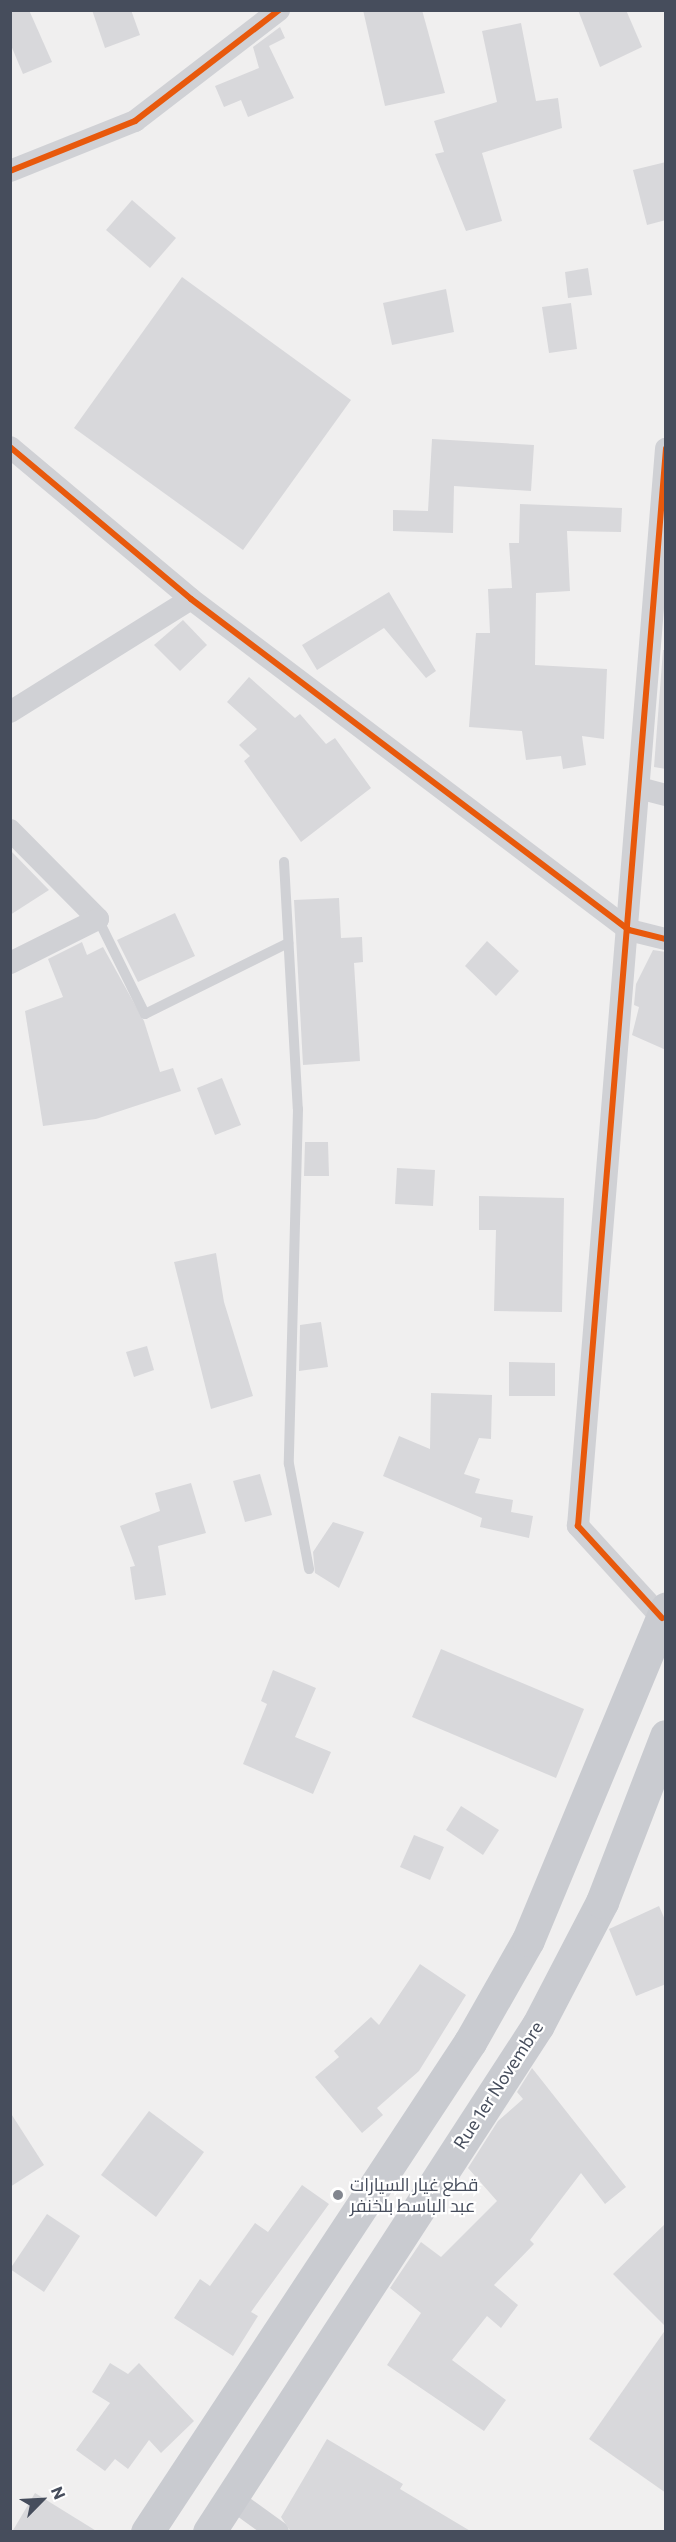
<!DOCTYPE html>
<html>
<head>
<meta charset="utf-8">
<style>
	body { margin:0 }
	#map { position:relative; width:676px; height:2542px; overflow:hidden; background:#f0efef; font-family:Commissioner,Cairo,sans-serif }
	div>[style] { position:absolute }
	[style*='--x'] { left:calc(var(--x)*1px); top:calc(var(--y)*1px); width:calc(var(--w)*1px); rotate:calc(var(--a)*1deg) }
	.building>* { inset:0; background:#d8d8db }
	.lane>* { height:10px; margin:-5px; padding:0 5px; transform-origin:5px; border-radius:5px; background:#d0d1d5 }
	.street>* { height:22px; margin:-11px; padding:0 11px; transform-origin:11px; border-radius:11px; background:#d0d1d5 }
	.primary>* { height:33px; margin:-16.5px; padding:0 16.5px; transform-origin:16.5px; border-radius:16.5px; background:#c9cbd0 }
	.cycleway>* { height:6px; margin:-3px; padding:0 3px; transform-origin:3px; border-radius:3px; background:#e8590c }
	.dots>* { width:16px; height:16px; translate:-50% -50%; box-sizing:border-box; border:3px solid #fff; border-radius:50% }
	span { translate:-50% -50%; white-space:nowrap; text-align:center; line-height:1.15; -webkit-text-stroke:4.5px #fff; paint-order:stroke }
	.street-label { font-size:18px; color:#464d5c }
	.poi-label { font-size:18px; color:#464d5c }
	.left { translate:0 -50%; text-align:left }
	.frame { position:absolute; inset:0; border:12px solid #464d5c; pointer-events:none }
	.north { position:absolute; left:12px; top:2470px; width:60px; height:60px; -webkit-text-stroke:4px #fff; paint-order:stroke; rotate:66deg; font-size:16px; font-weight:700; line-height:24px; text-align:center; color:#464d5c }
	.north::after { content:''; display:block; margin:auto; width:21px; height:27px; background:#464d5c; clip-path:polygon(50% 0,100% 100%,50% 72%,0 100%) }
</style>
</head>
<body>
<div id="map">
	<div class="building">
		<i style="clip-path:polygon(10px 10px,29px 10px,52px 62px,23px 74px,10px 43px)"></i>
		<i style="clip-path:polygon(92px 10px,131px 10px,140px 35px,105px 48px)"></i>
		<i style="clip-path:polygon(363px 10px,422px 10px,445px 93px,385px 106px)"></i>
		<i style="clip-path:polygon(578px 10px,626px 10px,642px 47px,600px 67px)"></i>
		<i style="clip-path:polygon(521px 23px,536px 101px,558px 98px,562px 128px,482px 153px,502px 221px,466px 231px,435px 154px,444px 152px,434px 121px,497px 102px,482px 31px)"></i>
		<i style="clip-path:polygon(280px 27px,285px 38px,269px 46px,294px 98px,248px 117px,241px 100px,224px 107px,215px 86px,259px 68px,253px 47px)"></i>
		<i style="clip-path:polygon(666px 162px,666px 220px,647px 225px,633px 170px)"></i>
		<i style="clip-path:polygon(132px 200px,176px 238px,150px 268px,106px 230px)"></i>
		<i style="clip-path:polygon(588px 268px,592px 295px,568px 298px,565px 272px)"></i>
		<i style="clip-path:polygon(182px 277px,351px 400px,243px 550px,74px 428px)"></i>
		<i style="clip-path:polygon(446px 289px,454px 332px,392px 345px,383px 303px)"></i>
		<i style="clip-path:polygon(571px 303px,577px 349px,549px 353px,542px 307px)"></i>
		<i style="clip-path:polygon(432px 439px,534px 445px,531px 491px,454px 486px,453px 533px,393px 531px,393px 510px,428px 511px)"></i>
		<i style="clip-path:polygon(520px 504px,622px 508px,621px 532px,567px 531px,570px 591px,536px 593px,535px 665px,607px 669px,604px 739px,582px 736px,586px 765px,563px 769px,561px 756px,526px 760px,522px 731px,469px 727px,476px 633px,490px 633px,488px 589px,512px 588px,509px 543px,519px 543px)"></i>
		<i style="clip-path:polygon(389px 592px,436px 671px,426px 678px,384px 628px,317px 670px,302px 645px)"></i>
		<i style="clip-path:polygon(183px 620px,207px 645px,180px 671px,154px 645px)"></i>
		<i style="clip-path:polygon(663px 650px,666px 650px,666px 769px,654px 767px)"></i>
		<i style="clip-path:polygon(249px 677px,295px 718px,300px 714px,326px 744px,335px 738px,371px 788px,301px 842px,244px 761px,250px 756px,239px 745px,257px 729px,227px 702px)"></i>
		<i style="clip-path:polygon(10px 850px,49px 890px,10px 915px)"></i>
		<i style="clip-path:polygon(339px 898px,341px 938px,362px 937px,363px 962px,354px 963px,360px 1061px,303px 1065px,294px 900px)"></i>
		<i style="clip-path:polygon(175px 913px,195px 956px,138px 982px,117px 940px)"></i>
		<i style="clip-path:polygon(487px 941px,519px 971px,496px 996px,465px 966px)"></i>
		<i style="clip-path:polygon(82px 942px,87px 955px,103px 947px,144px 1021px,160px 1072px,173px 1068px,181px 1091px,96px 1119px,43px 1126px,25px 1011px,63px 997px,48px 959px)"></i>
		<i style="clip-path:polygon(653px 950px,666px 952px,666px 1050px,632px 1035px,639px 1007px,634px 1005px,636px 984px)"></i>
		<i style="clip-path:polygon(222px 1078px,241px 1125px,215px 1135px,197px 1088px)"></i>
		<i style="clip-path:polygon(305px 1142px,328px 1142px,329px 1176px,304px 1176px)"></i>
		<i style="clip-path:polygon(397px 1168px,435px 1170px,433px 1206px,395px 1204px)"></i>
		<i style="clip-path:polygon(479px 1196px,564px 1198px,562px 1312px,494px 1311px,496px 1230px,479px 1230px)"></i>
		<i style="clip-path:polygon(216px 1253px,224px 1302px,253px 1396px,211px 1409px,174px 1262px)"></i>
		<i style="clip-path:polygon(321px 1322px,328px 1367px,299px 1371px,300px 1325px)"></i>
		<i style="clip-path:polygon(147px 1346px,154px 1370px,134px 1377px,126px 1352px)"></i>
		<i style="clip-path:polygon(509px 1362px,555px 1363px,555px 1396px,509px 1396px)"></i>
		<i style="clip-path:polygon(431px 1393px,492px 1395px,491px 1439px,479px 1438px,464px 1474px,480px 1479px,475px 1493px,513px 1500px,511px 1512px,533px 1516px,529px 1538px,480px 1527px,482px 1518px,383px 1476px,399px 1436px,430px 1449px)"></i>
		<i style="clip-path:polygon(260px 1474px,272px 1515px,245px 1522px,233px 1481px)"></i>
		<i style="clip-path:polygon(191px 1483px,206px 1533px,158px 1546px,166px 1595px,135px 1600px,130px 1567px,135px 1566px,120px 1526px,160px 1511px,155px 1493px)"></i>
		<i style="clip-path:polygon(333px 1522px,364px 1532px,339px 1588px,315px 1573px,313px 1552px)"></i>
		<i style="clip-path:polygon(441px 1649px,584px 1709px,556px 1778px,412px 1717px)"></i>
		<i style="clip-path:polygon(273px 1670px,316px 1688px,295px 1737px,331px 1752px,313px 1794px,243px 1764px,267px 1704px,261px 1701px)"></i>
		<i style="clip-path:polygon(461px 1806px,499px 1830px,483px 1855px,446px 1830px)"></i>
		<i style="clip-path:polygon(414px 1835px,444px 1847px,430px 1880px,400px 1867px)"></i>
		<i style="clip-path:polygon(659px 1906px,666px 1922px,666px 1984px,636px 1996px,609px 1929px)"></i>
		<i style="clip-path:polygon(420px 1964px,466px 1995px,419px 2071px,377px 2108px,383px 2115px,362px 2133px,315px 2077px,339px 2057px,334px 2051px,371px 2017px,379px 2025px)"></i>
		<i style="clip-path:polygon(532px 2068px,626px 2187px,605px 2204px,581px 2173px,530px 2240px,534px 2244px,494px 2285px,518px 2305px,501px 2328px,487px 2316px,452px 2360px,506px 2400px,484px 2431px,387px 2365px,421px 2313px,390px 2288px,421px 2242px,441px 2257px,497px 2201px,468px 2168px,498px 2121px,523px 2099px,517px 2092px)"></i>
		<i style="clip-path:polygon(149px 2111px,204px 2152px,156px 2217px,101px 2175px)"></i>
		<i style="clip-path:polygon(10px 2112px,44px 2165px,10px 2187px)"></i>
		<i style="clip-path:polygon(302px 2185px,329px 2204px,251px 2312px,258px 2316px,233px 2356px,174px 2318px,200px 2279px,210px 2286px,255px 2223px,268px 2232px)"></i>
		<i style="clip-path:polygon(47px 2214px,80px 2236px,44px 2292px,10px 2269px)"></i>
		<i style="clip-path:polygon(666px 2223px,666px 2327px,613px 2274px)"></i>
		<i style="clip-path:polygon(666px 2329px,666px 2493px,589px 2439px)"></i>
		<i style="clip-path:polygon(110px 2363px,128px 2374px,139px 2363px,194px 2421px,161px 2453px,149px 2440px,128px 2469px,115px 2459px,105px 2471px,76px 2450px,110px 2403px,92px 2392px)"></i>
		<i style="clip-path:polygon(327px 2439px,403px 2484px,400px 2489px,472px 2532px,291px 2532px,281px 2517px)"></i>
		<i style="clip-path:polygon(35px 2493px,98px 2532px,12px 2532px)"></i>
	</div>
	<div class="lane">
		<i style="--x:284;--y:862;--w:247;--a:86.8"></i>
		<i style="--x:298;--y:1109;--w:355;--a:91.5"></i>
		<i style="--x:289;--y:1464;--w:107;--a:79.2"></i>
		<i style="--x:98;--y:919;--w:106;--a:63.7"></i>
		<i style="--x:145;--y:1014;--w:160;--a:-26.4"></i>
	</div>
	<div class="street">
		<i style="--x:10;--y:171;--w:135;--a:-21.8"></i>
		<i style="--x:135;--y:121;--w:182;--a:-37.6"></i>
		<i style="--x:10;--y:447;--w:236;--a:40"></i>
		<i style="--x:191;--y:599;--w:549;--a:37.08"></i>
		<i style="--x:629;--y:930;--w:38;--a:14"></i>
		<i style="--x:10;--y:712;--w:213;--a:-32"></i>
		<i style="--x:639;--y:788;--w:28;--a:15"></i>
		<i style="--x:10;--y:830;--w:125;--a:45.3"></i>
		<i style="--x:98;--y:919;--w:98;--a:153.4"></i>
		<i style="--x:662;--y:1618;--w:125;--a:-132.4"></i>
		<i style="--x:578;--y:1526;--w:1081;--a:-85.33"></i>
		<i style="--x:231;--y:2498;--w:58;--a:35.9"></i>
	</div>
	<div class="primary">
		<i style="--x:147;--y:2532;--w:587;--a:-56.61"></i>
		<i style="--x:470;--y:2042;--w:117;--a:-60.4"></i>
		<i style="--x:528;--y:1940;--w:359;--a:-67.4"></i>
		<i style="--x:209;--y:2532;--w:604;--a:-57.02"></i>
		<i style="--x:538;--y:2025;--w:139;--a:-62.5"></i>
		<i style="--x:602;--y:1902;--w:178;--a:-68.9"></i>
	</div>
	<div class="cycleway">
		<i style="--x:10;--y:171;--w:135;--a:-21.8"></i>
		<i style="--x:135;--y:121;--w:182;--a:-37.6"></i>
		<i style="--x:10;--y:447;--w:236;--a:40"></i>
		<i style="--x:191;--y:599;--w:549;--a:37.08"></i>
		<i style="--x:629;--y:930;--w:38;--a:14"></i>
		<i style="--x:662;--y:1618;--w:125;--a:-132.4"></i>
		<i style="--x:578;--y:1526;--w:1081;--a:-85.33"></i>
	</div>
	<div class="dots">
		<i style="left:338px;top:2195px;background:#82868f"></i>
	</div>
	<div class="street-label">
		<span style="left:498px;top:2085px;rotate:-57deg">Rue 1er Novembre</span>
	</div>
	<div class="poi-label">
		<span class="left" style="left:350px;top:2195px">قطع غيار السيارات<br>عبد الباسط بلخنفر</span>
	</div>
	<div class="frame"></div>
	<div class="north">N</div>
</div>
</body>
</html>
